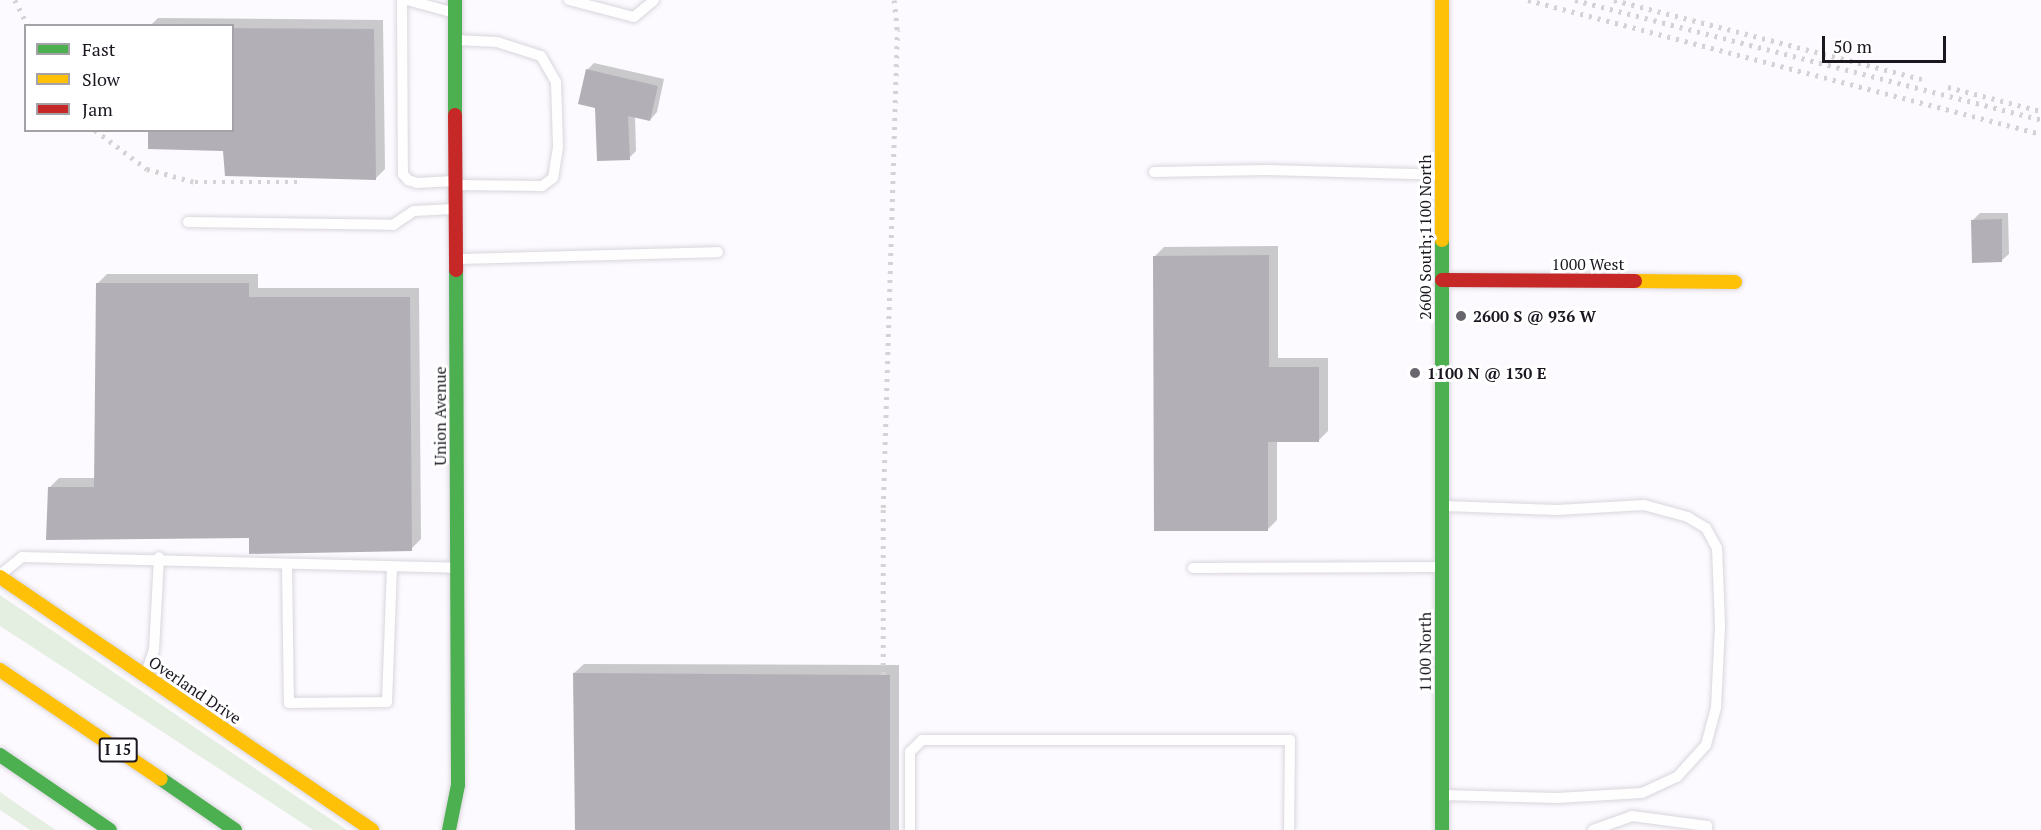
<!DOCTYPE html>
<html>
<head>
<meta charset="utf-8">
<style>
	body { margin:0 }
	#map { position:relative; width:2041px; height:830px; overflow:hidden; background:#fcfafe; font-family:"PT Serif",serif }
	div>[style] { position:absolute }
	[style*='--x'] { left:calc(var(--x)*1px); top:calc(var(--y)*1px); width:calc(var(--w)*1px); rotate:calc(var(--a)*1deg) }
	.green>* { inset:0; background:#e4efe2 }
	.shadow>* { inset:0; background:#0003 }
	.building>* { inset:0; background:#b3afb7 }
	.roads { filter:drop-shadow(0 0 2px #d9d5dd) drop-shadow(0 0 2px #d9d5dd) }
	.lane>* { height:10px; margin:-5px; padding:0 5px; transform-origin:5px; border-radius:5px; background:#fffeff }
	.fast>* { height:14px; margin:-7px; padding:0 7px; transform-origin:7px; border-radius:7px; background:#4caf50 }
	.slow>* { height:14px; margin:-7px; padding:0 7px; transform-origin:7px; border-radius:7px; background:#ffc107 }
	.jam>* { height:14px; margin:-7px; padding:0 7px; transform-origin:7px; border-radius:7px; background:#c62828 }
	.rail>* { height:4.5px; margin-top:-2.25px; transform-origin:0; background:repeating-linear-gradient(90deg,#d3d3d4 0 3px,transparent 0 9px) }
	.dots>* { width:16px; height:16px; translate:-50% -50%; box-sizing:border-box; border:3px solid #fff; border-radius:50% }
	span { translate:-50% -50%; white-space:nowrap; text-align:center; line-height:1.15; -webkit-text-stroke:6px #fff; paint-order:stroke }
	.shield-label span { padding:2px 4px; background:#fff; border:2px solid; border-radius:4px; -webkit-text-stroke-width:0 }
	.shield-label { font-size:15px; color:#1b1620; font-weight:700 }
	.street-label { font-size:16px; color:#1b1620 }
	.poi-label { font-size:16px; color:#1b1620; font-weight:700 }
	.left { translate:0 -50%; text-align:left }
	.legend { position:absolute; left:24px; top:24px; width:210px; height:108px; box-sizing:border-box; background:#fff; border:2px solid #a4a2a6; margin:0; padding:8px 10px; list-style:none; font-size:18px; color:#1b1620 }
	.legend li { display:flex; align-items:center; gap:12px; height:30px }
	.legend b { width:30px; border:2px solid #a4a2a6 }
	.scale { position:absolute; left:1822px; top:36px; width:124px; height:27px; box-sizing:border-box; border:3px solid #1b1620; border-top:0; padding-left:8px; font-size:18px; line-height:21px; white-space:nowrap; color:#1b1620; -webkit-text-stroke:4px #fff; paint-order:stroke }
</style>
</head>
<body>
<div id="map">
	<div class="green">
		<i style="clip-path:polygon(0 595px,281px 786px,347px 830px,313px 830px,0 626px)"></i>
		<i style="clip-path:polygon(0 792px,23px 808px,56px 830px,30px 830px,0 810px)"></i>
	</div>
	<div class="shadow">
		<i style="clip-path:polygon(158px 18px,383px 20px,385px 169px,375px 179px,232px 130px,232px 26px,150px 26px)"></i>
		<i style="clip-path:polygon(594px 63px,664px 79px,657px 112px,650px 120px,635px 116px,636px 151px,629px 158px,596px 107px,587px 70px)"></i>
		<i style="clip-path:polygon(1980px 213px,2008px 213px,2009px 254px,2001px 261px,1973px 220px)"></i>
		<i style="clip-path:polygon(1278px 246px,1278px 358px,1328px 358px,1328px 431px,1319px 440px,1277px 440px,1277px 520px,1267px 530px,1155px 256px,1164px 247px)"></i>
		<i style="clip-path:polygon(107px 274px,258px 274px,258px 288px,419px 288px,421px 539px,411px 549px,250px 536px,49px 488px,59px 478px,96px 478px,98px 283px)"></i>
		<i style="clip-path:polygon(584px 664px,899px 665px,899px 830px,577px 830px,574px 673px)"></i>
	</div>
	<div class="building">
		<i style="clip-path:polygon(232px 28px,374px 29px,376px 180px,225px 176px,223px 151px,148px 149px,148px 130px,232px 130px)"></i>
		<i style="clip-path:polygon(586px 69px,658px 86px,650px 121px,628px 116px,630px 160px,597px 161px,595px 108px,578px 104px)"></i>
		<i style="clip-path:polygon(2002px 219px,2002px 262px,1972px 263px,1971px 220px)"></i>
		<i style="clip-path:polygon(1269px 255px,1269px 367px,1319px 367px,1319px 442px,1268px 442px,1268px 531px,1154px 531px,1153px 256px)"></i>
		<i style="clip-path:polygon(96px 283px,249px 283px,249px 297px,410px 297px,412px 551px,249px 554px,249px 538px,46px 540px,48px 487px,94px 487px)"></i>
		<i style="clip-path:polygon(573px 673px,890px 675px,890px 830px,575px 830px)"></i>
	</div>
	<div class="roads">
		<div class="lane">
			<i style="--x:402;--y:0;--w:174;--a:89.7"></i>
			<i style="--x:403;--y:174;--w:8;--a:50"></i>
			<i style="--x:408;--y:180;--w:9;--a:18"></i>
			<i style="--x:417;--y:183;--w:37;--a:-3"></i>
			<i style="--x:407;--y:0;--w:50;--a:15.2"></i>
			<i style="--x:569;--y:0;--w:67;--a:14.7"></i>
			<i style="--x:634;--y:17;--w:26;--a:-40"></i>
			<i style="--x:455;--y:40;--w:42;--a:2.7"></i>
			<i style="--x:497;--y:42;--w:46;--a:17.7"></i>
			<i style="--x:541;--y:56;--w:30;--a:60"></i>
			<i style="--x:556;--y:82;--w:65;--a:88.2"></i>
			<i style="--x:558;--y:147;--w:31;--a:99"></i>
			<i style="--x:553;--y:178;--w:14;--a:144"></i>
			<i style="--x:542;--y:186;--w:86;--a:-179.3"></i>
			<i style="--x:1154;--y:172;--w:113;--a:-1"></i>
			<i style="--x:1267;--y:170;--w:174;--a:1.6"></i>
			<i style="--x:188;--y:222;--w:205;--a:0.8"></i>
			<i style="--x:393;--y:225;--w:25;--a:-34"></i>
			<i style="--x:414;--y:211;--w:40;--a:-2.9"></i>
			<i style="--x:456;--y:259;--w:262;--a:-1.5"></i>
			<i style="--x:287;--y:566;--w:137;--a:89.2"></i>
			<i style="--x:289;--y:703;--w:98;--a:-0.6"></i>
			<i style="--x:387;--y:702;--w:135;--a:-87.9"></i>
			<i style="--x:1193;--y:568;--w:248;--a:-0.2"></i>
			<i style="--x:0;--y:575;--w:28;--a:-39"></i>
			<i style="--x:22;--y:557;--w:435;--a:1.4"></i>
			<i style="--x:146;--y:673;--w:24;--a:-71"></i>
			<i style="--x:154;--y:650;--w:93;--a:-86.9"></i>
			<i style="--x:1442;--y:795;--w:115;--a:1.5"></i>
			<i style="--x:1557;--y:798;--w:85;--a:-3.4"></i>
			<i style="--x:1642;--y:793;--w:38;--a:-25"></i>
			<i style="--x:1677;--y:777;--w:43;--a:-47.8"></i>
			<i style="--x:1706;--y:745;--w:38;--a:-75"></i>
			<i style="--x:1716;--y:708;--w:83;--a:-87.2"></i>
			<i style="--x:1720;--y:625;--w:77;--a:-92.2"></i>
			<i style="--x:1717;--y:548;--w:23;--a:-119"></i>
			<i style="--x:1706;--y:528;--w:21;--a:-149"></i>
			<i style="--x:1688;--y:517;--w:46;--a:-164.7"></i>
			<i style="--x:1644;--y:505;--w:87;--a:176.7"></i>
			<i style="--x:1557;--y:510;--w:113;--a:-178"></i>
			<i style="--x:910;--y:830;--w:78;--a:-90"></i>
			<i style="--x:910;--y:752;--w:17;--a:-45"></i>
			<i style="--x:922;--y:740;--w:368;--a:0"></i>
			<i style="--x:1290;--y:740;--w:90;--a:90.6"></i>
			<i style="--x:1593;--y:830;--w:41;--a:-19.7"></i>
			<i style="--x:1632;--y:816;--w:76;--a:7.6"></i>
			<i style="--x:1707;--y:826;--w:4;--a:90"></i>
		</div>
		<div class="fast">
			<i style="--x:455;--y:0;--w:115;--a:90"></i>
			<i style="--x:1442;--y:240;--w:590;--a:90"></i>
			<i style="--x:0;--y:755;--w:133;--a:34.3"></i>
			<i style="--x:161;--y:779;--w:90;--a:34.6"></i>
			<i style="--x:449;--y:830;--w:46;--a:-78.7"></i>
			<i style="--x:458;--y:785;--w:515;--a:-90.22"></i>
		</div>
		<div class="slow">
			<i style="--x:1442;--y:0;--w:240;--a:90"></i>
			<i style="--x:1635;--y:281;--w:100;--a:0.6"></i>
			<i style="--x:0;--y:577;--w:450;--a:34.2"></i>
			<i style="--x:0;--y:670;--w:194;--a:34.1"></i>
		</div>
		<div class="jam">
			<i style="--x:455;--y:115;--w:155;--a:89.6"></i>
			<i style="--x:1442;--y:280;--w:193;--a:0.3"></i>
		</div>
	</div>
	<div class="rail">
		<i style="--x:15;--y:0;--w:29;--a:63"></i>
		<i style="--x:1528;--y:0;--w:530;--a:14.64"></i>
		<i style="--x:1575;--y:0;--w:481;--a:14.4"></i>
		<i style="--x:1614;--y:0;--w:321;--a:14.4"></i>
		<i style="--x:1948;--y:87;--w:96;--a:14.5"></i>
		<i style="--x:95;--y:130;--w:65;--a:36.9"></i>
		<i style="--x:147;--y:169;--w:50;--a:15.2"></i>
		<i style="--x:195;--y:182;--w:105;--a:0"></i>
		<i style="--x:883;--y:675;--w:167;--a:-90"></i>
		<i style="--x:883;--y:508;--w:478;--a:-88.3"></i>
		<i style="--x:897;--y:30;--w:30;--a:-96"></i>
	</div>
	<div class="dots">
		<i style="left:1461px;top:316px;background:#6a666e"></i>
		<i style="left:1415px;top:373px;background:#6a666e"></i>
	</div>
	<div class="shield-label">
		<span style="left:118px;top:750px">I 15</span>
	</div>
	<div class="street-label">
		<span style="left:1425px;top:237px;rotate:-90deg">2600 South;1100 North</span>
		<span style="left:1588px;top:264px">1000 West</span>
		<span style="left:440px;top:416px;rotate:-90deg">Union Avenue</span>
		<span style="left:1425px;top:652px;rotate:-90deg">1100 North</span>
		<span style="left:195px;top:690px;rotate:34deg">Overland Drive</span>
	</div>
	<div class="poi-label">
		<span class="left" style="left:1473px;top:316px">2600 S @ 936 W</span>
		<span class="left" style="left:1427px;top:373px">1100 N @ 130 E</span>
	</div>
	<ul class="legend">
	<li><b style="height:8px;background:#4caf50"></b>Fast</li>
	<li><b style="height:8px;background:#ffc107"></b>Slow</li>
	<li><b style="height:8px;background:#c62828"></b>Jam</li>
	</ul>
	<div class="scale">50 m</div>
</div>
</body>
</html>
